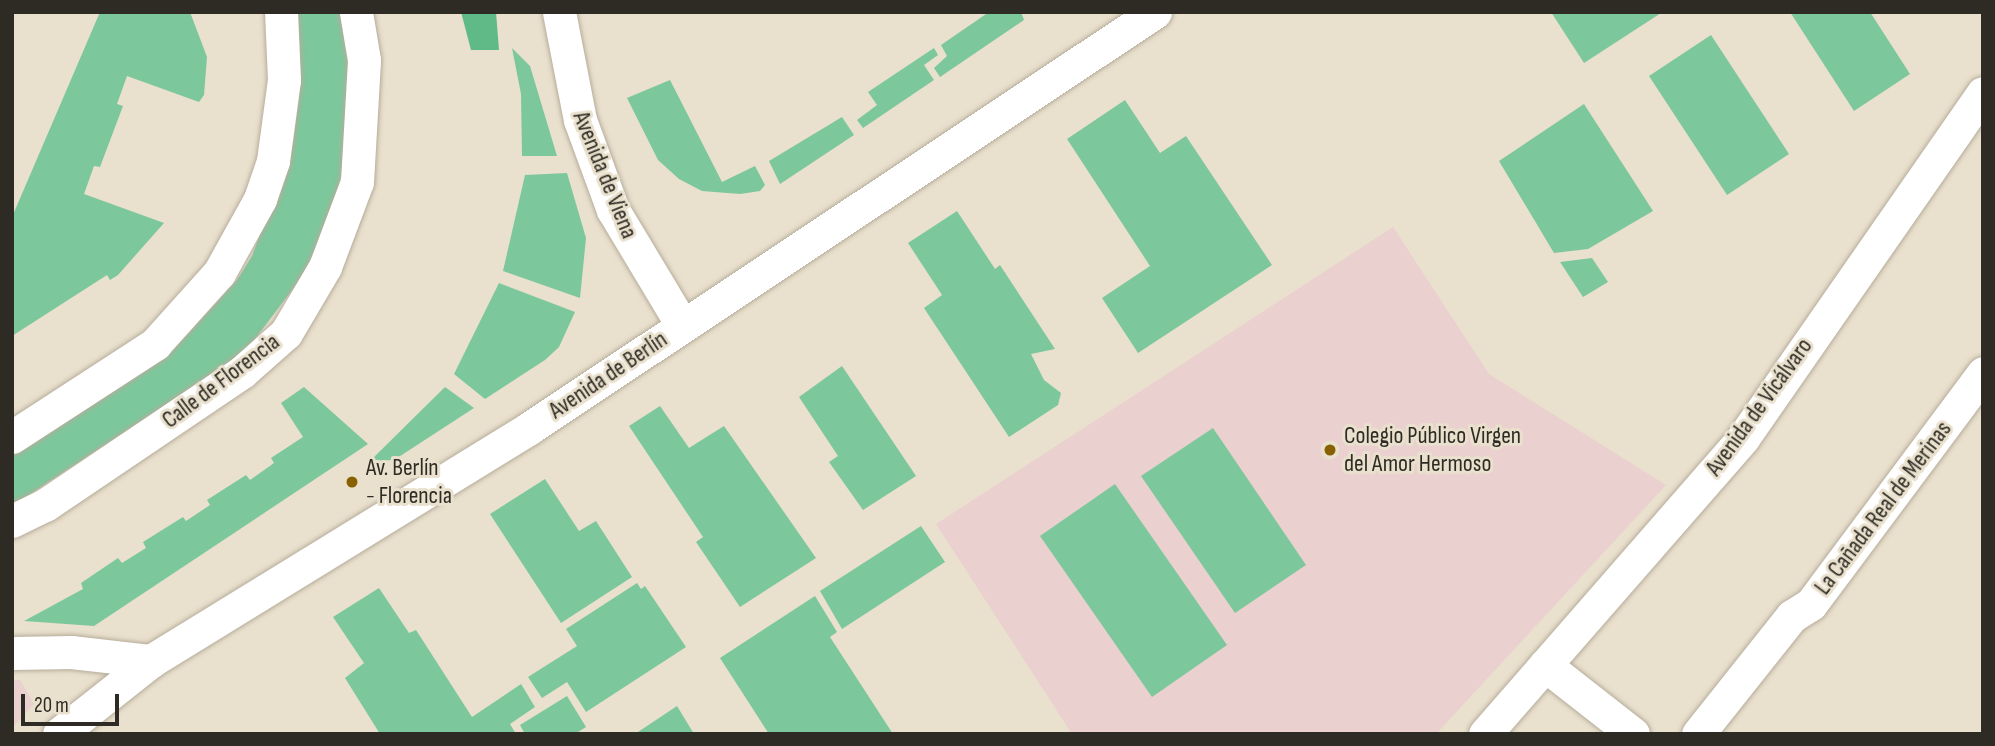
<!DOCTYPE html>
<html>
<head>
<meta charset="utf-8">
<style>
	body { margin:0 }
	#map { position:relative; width:1995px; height:746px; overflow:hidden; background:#e9e0cd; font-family:"Sofia Sans Condensed",sans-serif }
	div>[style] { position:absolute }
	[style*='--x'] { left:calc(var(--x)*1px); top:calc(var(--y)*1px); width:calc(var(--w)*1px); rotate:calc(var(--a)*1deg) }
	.education>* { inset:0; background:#ead0ce }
	.green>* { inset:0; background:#7dc79c }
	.forest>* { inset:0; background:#60ba88 }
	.roads { filter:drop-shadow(0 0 2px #b6ac9b) drop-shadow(0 0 2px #b6ac9b) }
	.street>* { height:33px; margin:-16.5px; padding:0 16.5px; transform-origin:16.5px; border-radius:16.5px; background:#fff }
	.dots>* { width:19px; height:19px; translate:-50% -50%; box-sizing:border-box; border:4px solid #e9e0cd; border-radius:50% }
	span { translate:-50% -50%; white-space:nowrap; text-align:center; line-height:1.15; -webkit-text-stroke:6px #e9e0cd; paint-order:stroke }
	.street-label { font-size:24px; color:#2e2b24 }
	.poi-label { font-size:24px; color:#2e2b24 }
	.left { translate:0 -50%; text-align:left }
	.frame { position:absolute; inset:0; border:14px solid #2e2b24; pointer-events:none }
	.scale { position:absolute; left:21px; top:694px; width:98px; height:32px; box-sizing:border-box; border:4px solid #2e2b24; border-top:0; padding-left:9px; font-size:21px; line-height:24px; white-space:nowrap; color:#2e2b24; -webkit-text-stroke:5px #e9e0cd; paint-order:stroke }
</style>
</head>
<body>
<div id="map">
	<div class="education">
		<i style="clip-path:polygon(1393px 227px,1489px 374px,1666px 485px,1436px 734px,1072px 734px,936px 524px)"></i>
		<i style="clip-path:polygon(20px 680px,34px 704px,12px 728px,12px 681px)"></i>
	</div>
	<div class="green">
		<i style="clip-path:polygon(100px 12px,190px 12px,207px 57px,204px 95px,199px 102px,127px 76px,117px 104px,123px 106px,100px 167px,94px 166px,84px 194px,164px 223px,118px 275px,110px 280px,107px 275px,12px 336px,12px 217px)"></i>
		<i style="clip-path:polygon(298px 12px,341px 12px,349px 56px,350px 107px,340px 181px,329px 220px,302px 277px,252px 343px,223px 367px,12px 506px,12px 455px,174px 349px,237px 280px,252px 256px,293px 144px,299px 97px)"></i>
		<i style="clip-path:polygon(989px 12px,1021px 12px,1024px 20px,940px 77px,934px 68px,947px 56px,941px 45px)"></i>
		<i style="clip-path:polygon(1551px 12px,1661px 12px,1661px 13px,1584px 63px)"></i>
		<i style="clip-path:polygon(1790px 12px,1870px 12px,1910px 74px,1854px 111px)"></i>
		<i style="clip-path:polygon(1711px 35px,1789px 154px,1727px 195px,1649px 76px)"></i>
		<i style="clip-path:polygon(512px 48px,530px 66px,557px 156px,522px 156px,521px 94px)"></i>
		<i style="clip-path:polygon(934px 48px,938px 55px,924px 65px,934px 80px,863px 128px,857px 120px,877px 105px,868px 92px)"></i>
		<i style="clip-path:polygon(670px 80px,722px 182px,755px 166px,765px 185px,760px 191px,740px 194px,702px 191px,679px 179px,658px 160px,627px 98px)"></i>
		<i style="clip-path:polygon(1125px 100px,1160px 153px,1186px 136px,1272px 265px,1138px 353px,1102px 298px,1150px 266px,1067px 139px)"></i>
		<i style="clip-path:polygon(1584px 104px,1653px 211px,1588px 249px,1554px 253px,1499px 161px)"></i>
		<i style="clip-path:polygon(842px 117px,854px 135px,780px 184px,769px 161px)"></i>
		<i style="clip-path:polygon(567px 173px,586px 238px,580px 298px,503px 271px,525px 175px)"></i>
		<i style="clip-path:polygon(957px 211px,995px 269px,1000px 265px,1055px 349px,1031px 354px,1044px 380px,1061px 393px,1058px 405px,1009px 437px,924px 308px,942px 295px,908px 243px)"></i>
		<i style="clip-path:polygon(1592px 258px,1608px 282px,1583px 297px,1560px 262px)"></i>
		<i style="clip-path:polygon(499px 283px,575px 312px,559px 347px,545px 360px,485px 399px,454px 374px)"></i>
		<i style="clip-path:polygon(842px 366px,916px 476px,863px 510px,829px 462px,838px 456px,799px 397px)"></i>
		<i style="clip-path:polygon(304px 387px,368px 444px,94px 626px,24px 621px,83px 589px,81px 583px,118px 558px,122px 563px,146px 548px,143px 542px,183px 517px,186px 521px,210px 505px,207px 500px,246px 475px,250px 480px,274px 463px,271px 458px,303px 437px,281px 403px)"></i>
		<i style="clip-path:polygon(445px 387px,474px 408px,394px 460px,370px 461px)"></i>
		<i style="clip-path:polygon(660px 406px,689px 448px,724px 426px,816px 558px,740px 607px,696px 542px,703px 537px,629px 426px)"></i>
		<i style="clip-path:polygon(1213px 428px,1306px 565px,1235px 613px,1141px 476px)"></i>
		<i style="clip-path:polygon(545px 479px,579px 531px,596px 521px,632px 577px,561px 623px,490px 514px)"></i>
		<i style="clip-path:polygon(1115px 484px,1227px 645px,1152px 697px,1040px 536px)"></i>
		<i style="clip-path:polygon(921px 526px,945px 562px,842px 629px,820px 591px)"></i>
		<i style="clip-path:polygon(637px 583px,641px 589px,645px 586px,686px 647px,586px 712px,567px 682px,542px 698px,528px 677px,577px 646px,566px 629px)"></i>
		<i style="clip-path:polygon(379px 588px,409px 633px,416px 630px,472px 717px,521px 684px,535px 707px,510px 724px,516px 734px,380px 734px,345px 678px,364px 663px,333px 617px)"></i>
		<i style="clip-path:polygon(815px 596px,837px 632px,830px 637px,893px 734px,769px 734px,720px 658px)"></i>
		<i style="clip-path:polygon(567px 696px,586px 727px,575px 734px,525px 734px,520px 725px)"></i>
		<i style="clip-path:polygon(677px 706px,694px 734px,635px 734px)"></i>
	</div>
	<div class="forest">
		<i style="clip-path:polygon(461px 12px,496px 12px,499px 50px,471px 50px)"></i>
	</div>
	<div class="roads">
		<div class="street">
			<i style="--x:559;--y:12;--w:110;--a:79"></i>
			<i style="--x:580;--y:120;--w:96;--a:69.9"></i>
			<i style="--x:613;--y:210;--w:134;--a:59"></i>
			<i style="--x:12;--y:437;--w:171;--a:-33"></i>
			<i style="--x:155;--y:344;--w:96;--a:-48"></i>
			<i style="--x:219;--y:273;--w:85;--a:-61"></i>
			<i style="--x:260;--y:199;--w:40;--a:-71.1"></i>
			<i style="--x:273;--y:161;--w:82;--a:-82.3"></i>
			<i style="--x:284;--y:80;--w:68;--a:-92.5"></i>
			<i style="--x:12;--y:521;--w:37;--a:-26"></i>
			<i style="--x:45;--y:505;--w:238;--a:-34"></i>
			<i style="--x:242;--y:372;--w:59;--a:-41.6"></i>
			<i style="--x:286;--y:333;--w:77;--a:-59.4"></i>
			<i style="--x:325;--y:267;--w:91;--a:-69.4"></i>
			<i style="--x:357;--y:182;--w:122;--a:-86.7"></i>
			<i style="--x:364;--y:60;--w:49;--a:-99.5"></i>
			<i style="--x:12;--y:653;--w:59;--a:-1"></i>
			<i style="--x:71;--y:652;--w:81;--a:6.4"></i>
			<i style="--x:1545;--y:665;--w:112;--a:38.1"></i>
			<i style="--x:59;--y:734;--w:117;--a:-38.4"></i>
			<i style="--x:151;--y:661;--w:443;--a:-31.6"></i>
			<i style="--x:528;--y:429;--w:753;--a:-33.63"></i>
			<i style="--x:1485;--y:734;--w:393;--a:-48.9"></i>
			<i style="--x:1743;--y:438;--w:420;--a:-55.2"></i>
			<i style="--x:1698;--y:734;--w:151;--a:-51.5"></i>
			<i style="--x:1792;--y:616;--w:22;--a:-32"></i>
			<i style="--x:1811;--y:604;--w:288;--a:-53.3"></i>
		</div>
	</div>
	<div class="dots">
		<i style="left:1330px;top:450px;background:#886000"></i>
		<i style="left:352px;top:482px;background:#886000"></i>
	</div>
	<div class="street-label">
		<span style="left:605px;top:175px;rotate:68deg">Avenida de Viena</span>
		<span style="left:608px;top:375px;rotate:-34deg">Avenida de Berlín</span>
		<span style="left:221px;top:381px;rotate:-37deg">Calle de Florencia</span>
		<span style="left:1759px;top:407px;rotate:-54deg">Avenida de Vicálvaro</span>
		<span style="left:1883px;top:508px;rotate:-53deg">La Cañada Real de Merinas</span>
	</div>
	<div class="poi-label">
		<span class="left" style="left:1344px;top:450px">Colegio Público Virgen<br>del Amor Hermoso</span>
		<span class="left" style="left:366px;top:482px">Av. Berlín<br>- Florencia</span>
	</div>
	<div class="frame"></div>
	<div class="scale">20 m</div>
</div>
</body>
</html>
